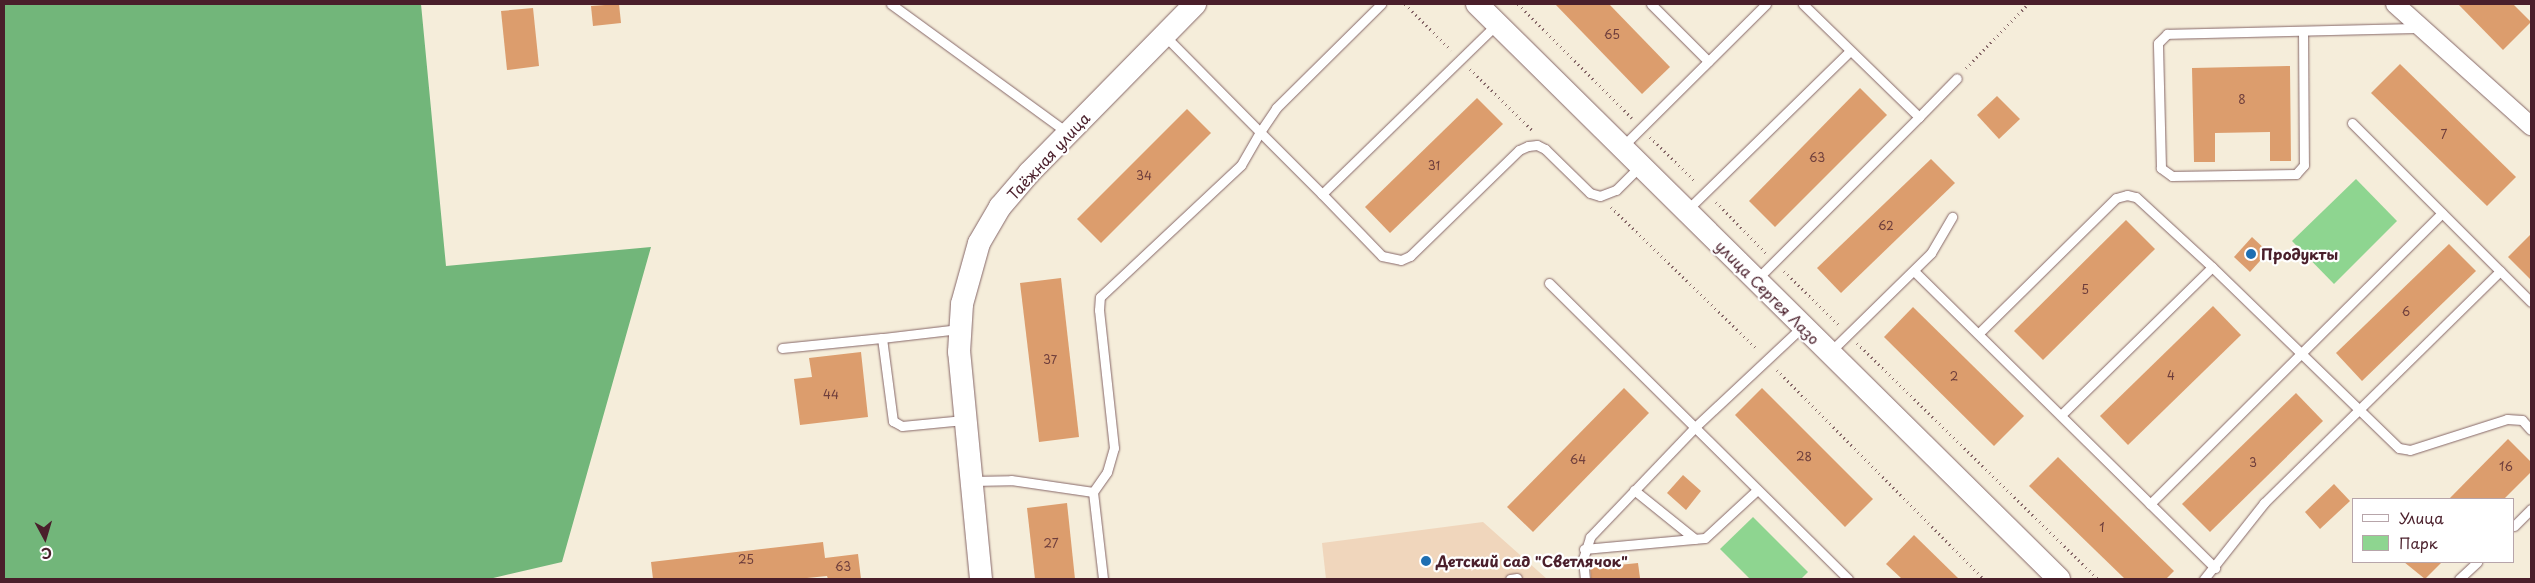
<!DOCTYPE html>
<html>
<head>
<meta charset="utf-8">
<style>
	body { margin:0 }
	#map { position:relative; width:2535px; height:583px; overflow:hidden; background:#f5edda; font-family:"Playpen Sans",sans-serif }
	div>[style] { position:absolute }
	[style*='--x'] { left:calc(var(--x)*1px); top:calc(var(--y)*1px); width:calc(var(--w)*1px); rotate:calc(var(--a)*1deg) }
	.built>* { inset:0; background:#f0d6bc }
	.green>* { inset:0; background:#8ed590 }
	.forest>* { inset:0; background:#72b67a }
	.building>* { inset:0; background:#dc9d6d }
	.path>* { height:3px; margin-top:-1.5px; transform-origin:0; background:repeating-linear-gradient(90deg,#866768 0 1px,transparent 0 5px) }
	.roads { filter:drop-shadow(0 0 1px #866768) drop-shadow(0 0 1px #866768) }
	.service>* { height:9px; margin:-4.5px; padding:0 4.5px; transform-origin:4.5px; border-radius:4.5px; background:#fff }
	.minor>* { height:18px; margin:-9px; padding:0 9px; transform-origin:9px; border-radius:9px; background:#fff }
	.tertiary>* { height:22px; margin:-11px; padding:0 11px; transform-origin:11px; border-radius:11px; background:#fff }
	.dots>* { width:14px; height:14px; translate:-50% -50%; box-sizing:border-box; border:2px solid #fff; border-radius:50% }
	span { translate:-50% -50%; white-space:nowrap; text-align:center; line-height:1.15; -webkit-text-stroke:4.5px #fff; paint-order:stroke }
	.number-label { font-size:12px; color:#6e3e3c }
	.number-label span { -webkit-text-stroke-width:0 }
	.street-label { font-size:15px; color:#4a1f2b }
	.poi-label { font-size:15px; color:#4a1f2b; font-weight:700 }
	.left { translate:0 -50%; text-align:left }
	.frame { position:absolute; inset:0; border:5px solid #4a1f2b; pointer-events:none }
	.legend { position:absolute; left:2352px; top:498px; width:162px; height:65px; box-sizing:border-box; background:#fff; border:1px solid #b7a5aa; margin:0; padding:6px 9px; list-style:none; font-size:15px; color:#4a1f2b }
	.legend li { display:flex; align-items:center; gap:10px; height:25px }
	.legend b { width:25px; border:1px solid #b7a5aa }
	.north { position:absolute; left:20px; top:513px; width:50px; height:50px; -webkit-text-stroke:4px #fff; paint-order:stroke; rotate:174deg; font-size:14px; font-weight:700; line-height:20px; text-align:center; color:#4a1f2b }
	.north::after { content:''; display:block; margin:auto; width:18px; height:22px; background:#4a1f2b; clip-path:polygon(50% 0,100% 100%,50% 72%,0 100%) }
</style>
</head>
<body>
<div id="map">
	<div class="built">
		<i style="clip-path:polygon(1483px 522px,1547px 579px,1326px 579px,1322px 543px)"></i>
	</div>
	<div class="green">
		<i style="clip-path:polygon(2356px 179px,2397px 221px,2334px 284px,2292px 241px)"></i>
		<i style="clip-path:polygon(1753px 517px,1808px 572px,1801px 579px,1750px 579px,1720px 549px)"></i>
	</div>
	<div class="forest">
		<i style="clip-path:polygon(4px 4px,421px 4px,446px 266px,651px 247px,562px 562px,489px 579px,4px 579px)"></i>
	</div>
	<div class="building">
		<i style="clip-path:polygon(619px 4px,621px 23px,593px 26px,591px 6px)"></i>
		<i style="clip-path:polygon(1555px 4px,1609px 4px,1670px 67px,1642px 94px)"></i>
		<i style="clip-path:polygon(2458px 4px,2513px 4px,2531px 22px,2503px 50px)"></i>
		<i style="clip-path:polygon(533px 8px,539px 66px,507px 70px,501px 11px)"></i>
		<i style="clip-path:polygon(2400px 64px,2516px 177px,2487px 206px,2371px 93px)"></i>
		<i style="clip-path:polygon(2290px 66px,2291px 161px,2270px 161px,2270px 132px,2215px 133px,2215px 162px,2194px 162px,2192px 68px)"></i>
		<i style="clip-path:polygon(1860px 88px,1887px 115px,1775px 227px,1749px 201px)"></i>
		<i style="clip-path:polygon(1997px 96px,2020px 119px,1999px 139px,1977px 115px)"></i>
		<i style="clip-path:polygon(1477px 98px,1503px 124px,1390px 233px,1365px 207px)"></i>
		<i style="clip-path:polygon(1187px 109px,1211px 133px,1101px 243px,1077px 219px)"></i>
		<i style="clip-path:polygon(1931px 159px,1955px 183px,1841px 293px,1817px 268px)"></i>
		<i style="clip-path:polygon(2126px 220px,2155px 249px,2043px 360px,2014px 331px)"></i>
		<i style="clip-path:polygon(2531px 234px,2531px 280px,2508px 257px)"></i>
		<i style="clip-path:polygon(2252px 237px,2268px 252px,2250px 272px,2234px 257px)"></i>
		<i style="clip-path:polygon(2449px 244px,2476px 271px,2362px 381px,2336px 353px)"></i>
		<i style="clip-path:polygon(1061px 278px,1079px 437px,1039px 442px,1020px 283px)"></i>
		<i style="clip-path:polygon(2213px 306px,2241px 335px,2128px 445px,2100px 416px)"></i>
		<i style="clip-path:polygon(1913px 307px,2024px 416px,1994px 446px,1884px 337px)"></i>
		<i style="clip-path:polygon(861px 352px,868px 417px,800px 425px,794px 379px,812px 377px,809px 358px)"></i>
		<i style="clip-path:polygon(1624px 388px,1649px 413px,1533px 532px,1507px 507px)"></i>
		<i style="clip-path:polygon(1762px 388px,1873px 499px,1845px 527px,1735px 415px)"></i>
		<i style="clip-path:polygon(2296px 393px,2323px 421px,2210px 532px,2182px 504px)"></i>
		<i style="clip-path:polygon(2508px 439px,2531px 462px,2531px 472px,2504px 499px,2449px 499px)"></i>
		<i style="clip-path:polygon(2058px 457px,2174px 571px,2166px 579px,2125px 579px,2029px 486px)"></i>
		<i style="clip-path:polygon(1683px 475px,1701px 491px,1686px 510px,1667px 493px)"></i>
		<i style="clip-path:polygon(2334px 484px,2350px 501px,2320px 529px,2305px 512px)"></i>
		<i style="clip-path:polygon(1067px 503px,1075px 579px,1035px 579px,1027px 508px)"></i>
		<i style="clip-path:polygon(1914px 535px,1959px 579px,1902px 579px,1886px 564px)"></i>
		<i style="clip-path:polygon(823px 542px,825px 558px,858px 554px,861px 579px,828px 579px,827px 576px,797px 579px,653px 579px,651px 562px)"></i>
		<i style="clip-path:polygon(2404px 562px,2442px 562px,2425px 579px)"></i>
		<i style="clip-path:polygon(1638px 563px,1640px 578px,1591px 579px,1590px 568px)"></i>
	</div>
	<div class="path">
		<i style="--x:1405;--y:4;--w:65;--a:45"></i>
		<i style="--x:1518;--y:4;--w:161;--a:45"></i>
		<i style="--x:1966;--y:68;--w:89;--a:-45.9"></i>
		<i style="--x:1470;--y:69;--w:88;--a:44.5"></i>
		<i style="--x:1650;--y:137;--w:64;--a:44.4"></i>
		<i style="--x:1716;--y:202;--w:71;--a:45.6"></i>
		<i style="--x:1611;--y:207;--w:204;--a:44.2"></i>
		<i style="--x:1784;--y:271;--w:77;--a:44.5"></i>
		<i style="--x:1857;--y:343;--w:337;--a:44.4"></i>
		<i style="--x:1777;--y:370;--w:294;--a:45.3"></i>
	</div>
	<div class="roads">
		<div class="service">
			<i style="--x:891;--y:4;--w:219;--a:36.1"></i>
			<i style="--x:1651;--y:4;--w:81;--a:45"></i>
			<i style="--x:2303;--y:31;--w:134;--a:89.6"></i>
			<i style="--x:2304;--y:165;--w:12;--a:132"></i>
			<i style="--x:2296;--y:174;--w:124;--a:179.1"></i>
			<i style="--x:2172;--y:176;--w:14;--a:-144"></i>
			<i style="--x:2161;--y:168;--w:125;--a:-91.4"></i>
			<i style="--x:2158;--y:43;--w:13;--a:-45"></i>
			<i style="--x:2167;--y:34;--w:254;--a:-1.4"></i>
			<i style="--x:1164;--y:35;--w:136;--a:45.3"></i>
			<i style="--x:1260;--y:132;--w:29;--a:-56"></i>
			<i style="--x:1276;--y:108;--w:148;--a:-44.7"></i>
			<i style="--x:1919;--y:117;--w:54;--a:-45.7"></i>
			<i style="--x:2352;--y:123;--w:253;--a:45"></i>
			<i style="--x:1622;--y:147;--w:203;--a:-44.8"></i>
			<i style="--x:1322;--y:194;--w:86;--a:45.9"></i>
			<i style="--x:1382;--y:256;--w:19;--a:12"></i>
			<i style="--x:1401;--y:260;--w:10;--a:-24"></i>
			<i style="--x:1410;--y:256;--w:152;--a:-44.2"></i>
			<i style="--x:1519;--y:150;--w:10;--a:-24"></i>
			<i style="--x:1528;--y:146;--w:9;--a:-6"></i>
			<i style="--x:1537;--y:145;--w:9;--a:27"></i>
			<i style="--x:1545;--y:149;--w:63;--a:44.4"></i>
			<i style="--x:1590;--y:193;--w:10;--a:17"></i>
			<i style="--x:1600;--y:196;--w:17;--a:-21"></i>
			<i style="--x:1616;--y:190;--w:34;--a:-45"></i>
			<i style="--x:1686;--y:211;--w:229;--a:-44.3"></i>
			<i style="--x:1914;--y:271;--w:423;--a:44.6"></i>
			<i style="--x:1756;--y:280;--w:231;--a:-45"></i>
			<i style="--x:1919;--y:117;--w:162;--a:-135.8"></i>
			<i style="--x:1549;--y:283;--w:421;--a:44.7"></i>
			<i style="--x:959;--y:329;--w:78;--a:173.3"></i>
			<i style="--x:882;--y:338;--w:84;--a:82.5"></i>
			<i style="--x:893;--y:421;--w:10;--a:29"></i>
			<i style="--x:902;--y:426;--w:62;--a:-5.5"></i>
			<i style="--x:1979;--y:333;--w:192;--a:-44.6"></i>
			<i style="--x:2116;--y:198;--w:11;--a:-15"></i>
			<i style="--x:2127;--y:195;--w:9;--a:13"></i>
			<i style="--x:2136;--y:197;--w:103;--a:42.6"></i>
			<i style="--x:2212;--y:267;--w:260;--a:44.1"></i>
			<i style="--x:2399;--y:448;--w:11;--a:10"></i>
			<i style="--x:2410;--y:450;--w:102;--a:-17.7"></i>
			<i style="--x:2507;--y:419;--w:15;--a:4"></i>
			<i style="--x:2522;--y:420;--w:13;--a:48"></i>
			<i style="--x:782;--y:348;--w:100;--a:-5.7"></i>
			<i style="--x:1831;--y:351;--w:140;--a:-44.4"></i>
			<i style="--x:1931;--y:253;--w:42;--a:-59.7"></i>
			<i style="--x:2061;--y:415;--w:211;--a:-44.4"></i>
			<i style="--x:972;--y:481;--w:39;--a:-1"></i>
			<i style="--x:1011;--y:480;--w:83;--a:8.3"></i>
			<i style="--x:1093;--y:492;--w:88;--a:83.4"></i>
			<i style="--x:1634;--y:490;--w:78;--a:38.8"></i>
			<i style="--x:1093;--y:492;--w:24;--a:-55"></i>
			<i style="--x:1107;--y:472;--w:25;--a:-74"></i>
			<i style="--x:1114;--y:448;--w:139;--a:-96.2"></i>
			<i style="--x:1099;--y:310;--w:13;--a:-86"></i>
			<i style="--x:1100;--y:297;--w:193;--a:-43.1"></i>
			<i style="--x:1241;--y:165;--w:38;--a:-60"></i>
			<i style="--x:1260;--y:132;--w:88;--a:45"></i>
			<i style="--x:1322;--y:194;--w:244;--a:-44.2"></i>
			<i style="--x:2150;--y:504;--w:412;--a:-44.9"></i>
			<i style="--x:2514;--y:526;--w:24;--a:-45"></i>
			<i style="--x:1584;--y:549;--w:121;--a:-5.2"></i>
			<i style="--x:1705;--y:538;--w:71;--a:-42.7"></i>
			<i style="--x:1510;--y:579;--w:7;--a:-8"></i>
			<i style="--x:1585;--y:579;--w:20;--a:-96"></i>
			<i style="--x:1583;--y:559;--w:23;--a:-72"></i>
			<i style="--x:1590;--y:537;--w:151;--a:-46.3"></i>
			<i style="--x:1694;--y:428;--w:148;--a:-43.1"></i>
			<i style="--x:2204;--y:579;--w:97;--a:-51.7"></i>
			<i style="--x:2264;--y:503;--w:331;--a:-44.5"></i>
			<i style="--x:2459;--y:579;--w:25;--a:-43"></i>
		</div>
		<div class="minor">
			<i style="--x:2395;--y:4;--w:183;--a:41.9"></i>
		</div>
		<div class="tertiary">
			<i style="--x:1477;--y:4;--w:818;--a:44.65"></i>
			<i style="--x:981;--y:579;--w:228;--a:-95.5"></i>
			<i style="--x:959;--y:352;--w:48;--a:-86.4"></i>
			<i style="--x:962;--y:304;--w:63;--a:-74.4"></i>
			<i style="--x:979;--y:243;--w:42;--a:-59.7"></i>
			<i style="--x:1000;--y:207;--w:45;--a:-49.5"></i>
			<i style="--x:1029;--y:173;--w:237;--a:-45.5"></i>
		</div>
	</div>
	<div class="dots">
		<i style="left:2251px;top:254px;background:#1f6fb2"></i>
		<i style="left:1426px;top:561px;background:#1f6fb2"></i>
	</div>
	<div class="number-label">
		<span style="left:1612px;top:35px">65</span>
		<span style="left:2242px;top:100px">8</span>
		<span style="left:2444px;top:135px">7</span>
		<span style="left:1817px;top:158px">63</span>
		<span style="left:1434px;top:166px">31</span>
		<span style="left:1144px;top:176px">34</span>
		<span style="left:1886px;top:226px">62</span>
		<span style="left:2085px;top:290px">5</span>
		<span style="left:2406px;top:312px">6</span>
		<span style="left:1050px;top:360px">37</span>
		<span style="left:2171px;top:376px">4</span>
		<span style="left:1954px;top:377px">2</span>
		<span style="left:831px;top:395px">44</span>
		<span style="left:1804px;top:457px">28</span>
		<span style="left:1578px;top:460px">64</span>
		<span style="left:2253px;top:463px">3</span>
		<span style="left:2506px;top:467px">16</span>
		<span style="left:2102px;top:528px">1</span>
		<span style="left:1051px;top:544px">27</span>
		<span style="left:746px;top:560px">25</span>
		<span style="left:843px;top:567px">63</span>
	</div>
	<div class="street-label">
		<span style="left:1048px;top:156px;rotate:-47deg">Таёжная улица</span>
		<span style="left:1768px;top:292px;rotate:45deg">улица Сергея Лазо</span>
	</div>
	<div class="poi-label">
		<span class="left" style="left:2261px;top:254px">Продукты</span>
		<span class="left" style="left:1436px;top:561px">Детский сад "Светлячок"</span>
	</div>
	<div class="frame"></div>
	<ul class="legend">
	<li><b style="height:6px;background:#fff"></b>Улица</li>
	<li><b style="height:14px;background:#8ed590"></b>Парк</li>
	</ul>
	<div class="north">С</div>
</div>
</body>
</html>
